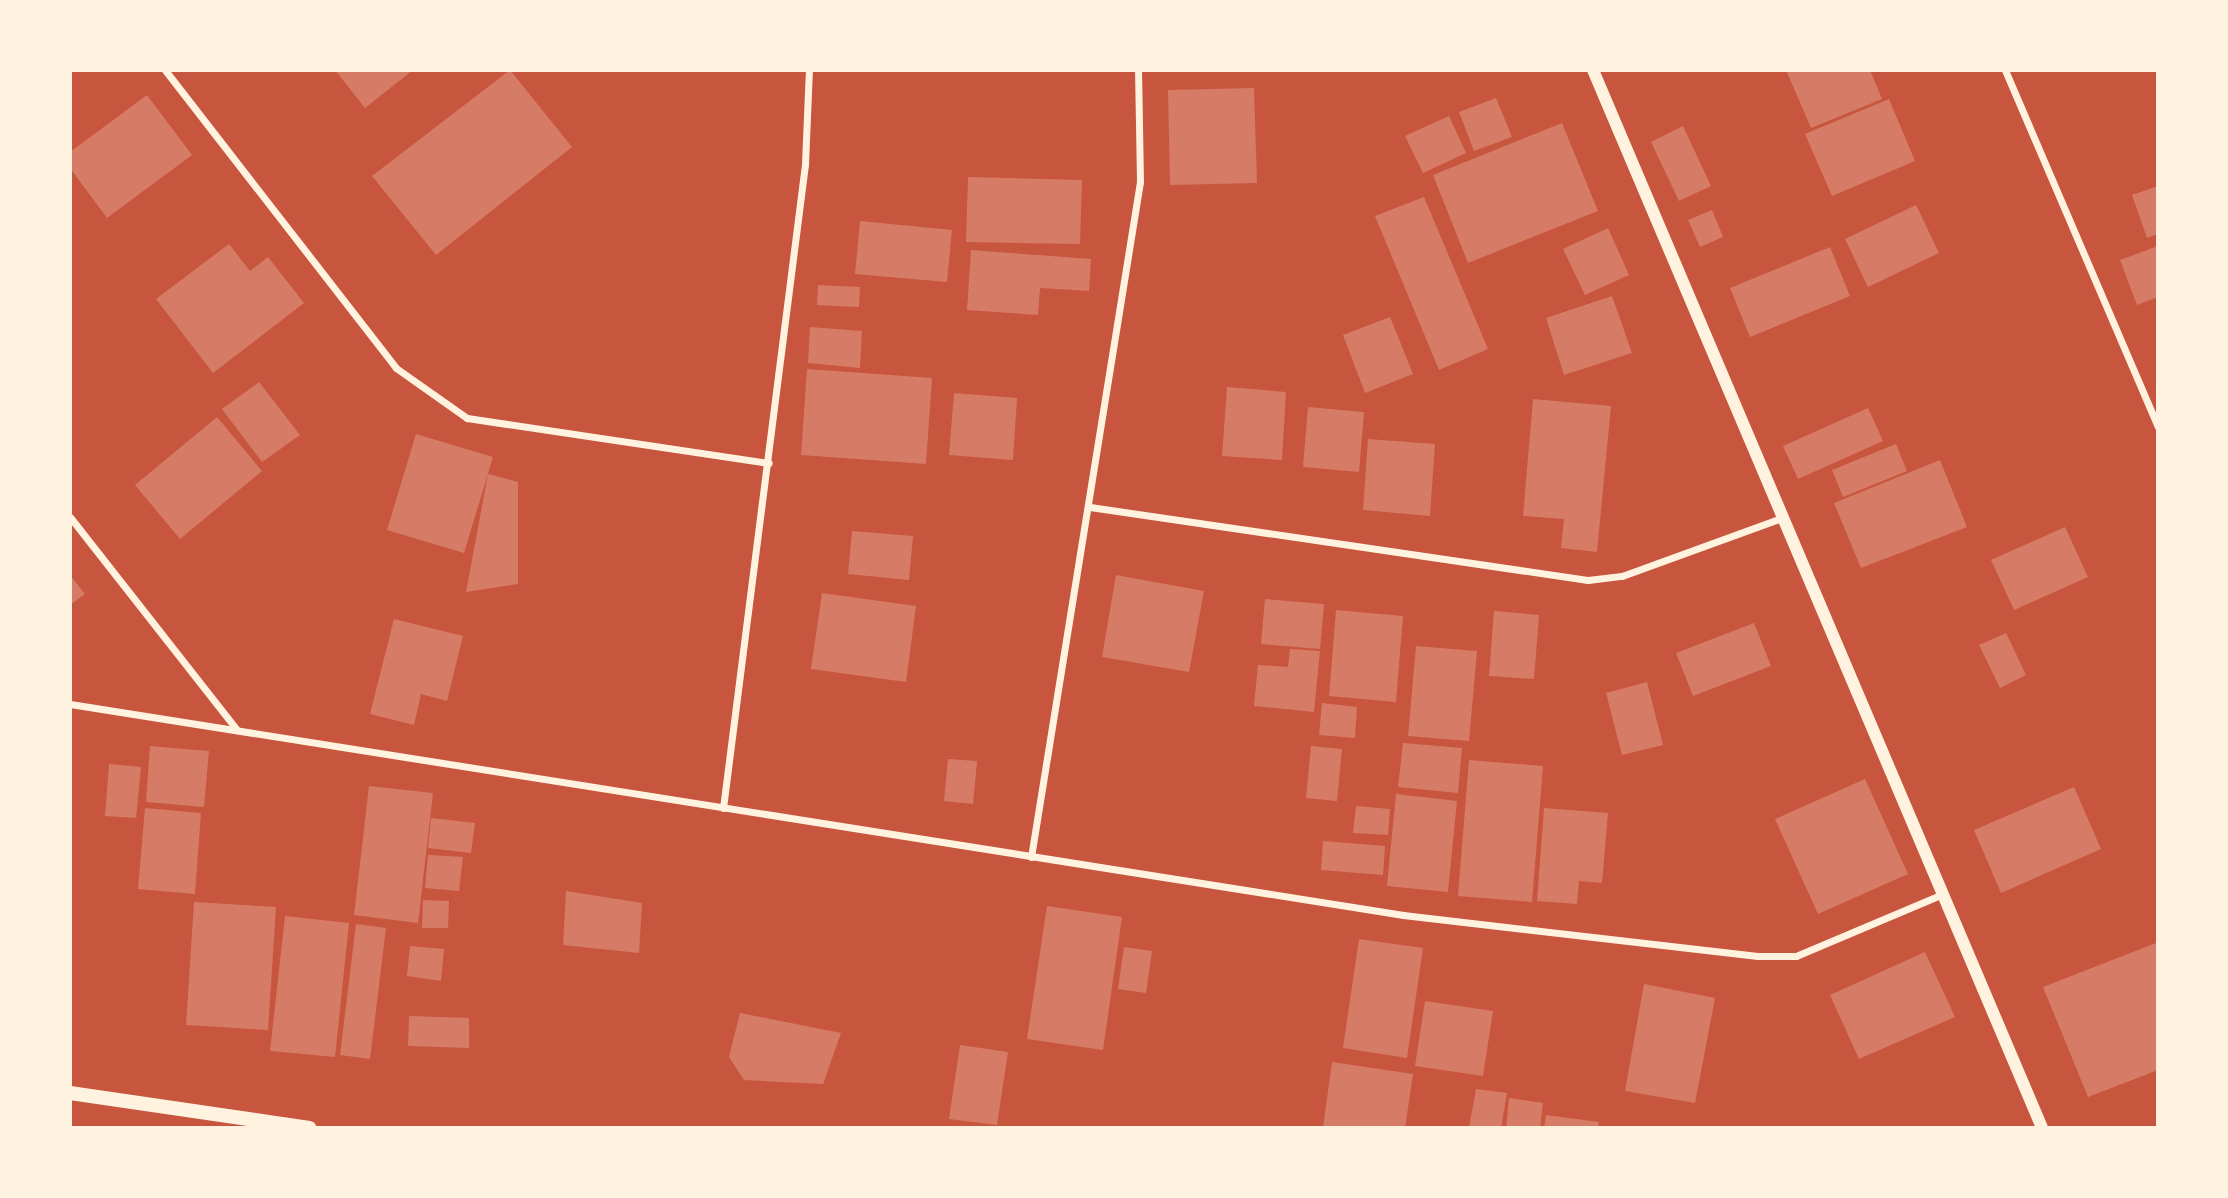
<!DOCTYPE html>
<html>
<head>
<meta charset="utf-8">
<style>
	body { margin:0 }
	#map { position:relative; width:2228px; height:1198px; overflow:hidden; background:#c8553d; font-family:Cabin,sans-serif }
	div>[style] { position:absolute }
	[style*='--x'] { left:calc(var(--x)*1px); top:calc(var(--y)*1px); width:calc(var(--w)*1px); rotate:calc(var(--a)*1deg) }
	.building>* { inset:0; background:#d67c66 }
	.minor>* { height:7px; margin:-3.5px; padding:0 3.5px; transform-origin:3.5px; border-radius:3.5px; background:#fff3e0 }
	.tertiary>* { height:12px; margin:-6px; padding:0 6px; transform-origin:6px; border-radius:6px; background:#fff3e0 }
	.secondary>* { height:14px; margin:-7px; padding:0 7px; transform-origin:7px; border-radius:7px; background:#fff3e0 }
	span { translate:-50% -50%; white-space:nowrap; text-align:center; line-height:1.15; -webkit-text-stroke:5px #fff3e0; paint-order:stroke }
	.frame { position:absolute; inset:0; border:72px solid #fff3e0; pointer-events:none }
</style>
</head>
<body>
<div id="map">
	<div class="building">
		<i style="clip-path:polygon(335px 70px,413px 70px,365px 108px)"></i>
		<i style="clip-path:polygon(510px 70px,572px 147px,436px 255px,372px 176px)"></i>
		<i style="clip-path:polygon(1786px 70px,1870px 70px,1882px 99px,1811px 128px)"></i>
		<i style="clip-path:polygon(1254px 88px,1257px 183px,1170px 185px,1168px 90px)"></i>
		<i style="clip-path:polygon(147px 95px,192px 155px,107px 218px,70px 168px,70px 152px)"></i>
		<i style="clip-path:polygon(1496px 98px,1512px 137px,1474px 151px,1459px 112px)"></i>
		<i style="clip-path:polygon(1889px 99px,1915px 161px,1832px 196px,1805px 134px)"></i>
		<i style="clip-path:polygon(1449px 116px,1466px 153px,1423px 173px,1405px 136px)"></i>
		<i style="clip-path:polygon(1562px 123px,1598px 211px,1468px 263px,1433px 175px)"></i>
		<i style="clip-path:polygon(1683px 126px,1711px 186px,1679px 201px,1651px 142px)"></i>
		<i style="clip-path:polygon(968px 177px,1082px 180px,1080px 244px,966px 242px)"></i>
		<i style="clip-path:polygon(2158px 186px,2158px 234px,2147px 238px,2132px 195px)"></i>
		<i style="clip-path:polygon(1424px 197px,1488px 349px,1439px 370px,1375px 216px)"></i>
		<i style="clip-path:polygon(1916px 205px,1939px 253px,1868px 287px,1845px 239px)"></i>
		<i style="clip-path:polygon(1712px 210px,1723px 237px,1700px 247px,1688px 220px)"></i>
		<i style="clip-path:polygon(860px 221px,952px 230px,947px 282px,855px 274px)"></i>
		<i style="clip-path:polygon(1608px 228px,1629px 275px,1585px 295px,1563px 249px)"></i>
		<i style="clip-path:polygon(229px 244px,250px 271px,268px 257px,304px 303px,213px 373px,156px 299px)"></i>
		<i style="clip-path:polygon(2158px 246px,2158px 297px,2137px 305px,2120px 260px)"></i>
		<i style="clip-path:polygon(1830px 247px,1850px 296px,1750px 337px,1730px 288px)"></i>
		<i style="clip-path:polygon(971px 250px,1091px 259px,1089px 291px,1040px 288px,1038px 315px,967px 310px)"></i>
		<i style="clip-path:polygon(818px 285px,860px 287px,859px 307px,817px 305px)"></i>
		<i style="clip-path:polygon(1612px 296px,1632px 353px,1564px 375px,1546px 318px)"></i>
		<i style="clip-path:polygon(1390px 317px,1413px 374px,1365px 393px,1343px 335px)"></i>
		<i style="clip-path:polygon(810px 327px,862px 331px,860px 368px,808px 363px)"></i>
		<i style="clip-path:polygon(807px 369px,932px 378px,926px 464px,801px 455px)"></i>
		<i style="clip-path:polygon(259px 382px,300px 435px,262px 462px,222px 409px)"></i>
		<i style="clip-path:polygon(1227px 387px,1286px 392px,1282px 460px,1222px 456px)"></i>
		<i style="clip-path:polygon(954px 393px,1017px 398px,1013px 460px,949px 455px)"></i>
		<i style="clip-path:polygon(1533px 399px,1611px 406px,1597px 552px,1561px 548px,1564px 519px,1523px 516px)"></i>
		<i style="clip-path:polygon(1308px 407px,1364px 412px,1359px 472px,1303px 467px)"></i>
		<i style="clip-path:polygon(1868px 408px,1883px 441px,1798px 479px,1783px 446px)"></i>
		<i style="clip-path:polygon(217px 417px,262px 471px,180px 539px,135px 485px)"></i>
		<i style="clip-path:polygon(416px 434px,493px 457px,464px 553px,387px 530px)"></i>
		<i style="clip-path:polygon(1368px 439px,1435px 444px,1430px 516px,1363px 510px)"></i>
		<i style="clip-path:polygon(1896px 444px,1907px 471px,1843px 497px,1832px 470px)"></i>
		<i style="clip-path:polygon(1940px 460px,1967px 527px,1861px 568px,1834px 503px)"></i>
		<i style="clip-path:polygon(488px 474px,518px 482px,518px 584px,466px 592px)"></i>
		<i style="clip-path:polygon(2065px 527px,2088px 577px,2014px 610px,1991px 560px)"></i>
		<i style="clip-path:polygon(852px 531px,913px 536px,909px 580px,848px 574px)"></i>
		<i style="clip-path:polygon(70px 575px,85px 594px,70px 605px)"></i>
		<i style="clip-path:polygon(1116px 575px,1204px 591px,1189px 672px,1102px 657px)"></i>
		<i style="clip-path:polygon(822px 593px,916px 606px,906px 682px,811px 669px)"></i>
		<i style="clip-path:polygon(1265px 599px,1324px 604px,1320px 649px,1261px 644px)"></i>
		<i style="clip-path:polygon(1336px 610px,1403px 616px,1396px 702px,1329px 696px)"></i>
		<i style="clip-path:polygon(1494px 611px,1539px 615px,1534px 679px,1489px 676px)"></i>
		<i style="clip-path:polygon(394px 619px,463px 636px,447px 701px,421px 694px,414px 725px,370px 714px)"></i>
		<i style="clip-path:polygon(1754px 623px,1771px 666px,1693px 696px,1676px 653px)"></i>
		<i style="clip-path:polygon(2006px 633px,2026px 675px,2000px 688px,1979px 645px)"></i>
		<i style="clip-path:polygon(1416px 646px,1477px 651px,1469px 741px,1408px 736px)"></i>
		<i style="clip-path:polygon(1290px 649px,1320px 651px,1314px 712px,1254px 706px,1258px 665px,1288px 667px)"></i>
		<i style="clip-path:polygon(1647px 682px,1663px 745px,1622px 755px,1606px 693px)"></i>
		<i style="clip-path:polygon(1322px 703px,1357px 707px,1355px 738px,1319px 735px)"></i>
		<i style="clip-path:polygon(1403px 743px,1462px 748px,1458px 793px,1398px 787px)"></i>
		<i style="clip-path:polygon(150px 746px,209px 751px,204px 807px,146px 802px)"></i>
		<i style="clip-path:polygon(1311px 746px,1342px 749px,1337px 801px,1306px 798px)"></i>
		<i style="clip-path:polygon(948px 759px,977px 761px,973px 804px,944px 801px)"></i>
		<i style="clip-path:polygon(1469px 760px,1543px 766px,1532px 902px,1458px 896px)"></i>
		<i style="clip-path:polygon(109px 764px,141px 767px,136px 818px,105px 816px)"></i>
		<i style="clip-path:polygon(1865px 779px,1908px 874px,1818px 914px,1775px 819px)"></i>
		<i style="clip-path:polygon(369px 786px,433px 793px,418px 923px,354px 915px)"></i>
		<i style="clip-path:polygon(2074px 787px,2101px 849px,2001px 893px,1974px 830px)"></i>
		<i style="clip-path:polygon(1396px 794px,1457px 801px,1448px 892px,1387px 886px)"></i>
		<i style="clip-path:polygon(1356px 806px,1390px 809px,1388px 835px,1353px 833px)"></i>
		<i style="clip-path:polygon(145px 808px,201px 813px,195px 894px,138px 889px)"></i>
		<i style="clip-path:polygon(1544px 808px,1608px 813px,1602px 883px,1579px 881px,1577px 904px,1537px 901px)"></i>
		<i style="clip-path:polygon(431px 818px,475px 823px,471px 853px,428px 848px)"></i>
		<i style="clip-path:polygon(1323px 841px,1385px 846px,1383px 875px,1321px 870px)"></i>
		<i style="clip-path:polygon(428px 855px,463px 857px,459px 891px,425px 888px)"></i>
		<i style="clip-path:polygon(566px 891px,642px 903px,639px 953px,563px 945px)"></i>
		<i style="clip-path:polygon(423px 900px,449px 901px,448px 928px,422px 928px)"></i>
		<i style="clip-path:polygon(194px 902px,276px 907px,268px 1030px,186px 1025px)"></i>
		<i style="clip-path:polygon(1047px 906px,1122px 917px,1103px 1050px,1027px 1039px)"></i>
		<i style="clip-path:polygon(285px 916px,349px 923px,335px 1057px,270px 1051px)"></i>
		<i style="clip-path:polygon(356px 924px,386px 928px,370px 1059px,340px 1055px)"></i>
		<i style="clip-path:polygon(1359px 939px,1423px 948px,1407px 1058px,1343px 1048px)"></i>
		<i style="clip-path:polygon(2156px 943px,2158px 1070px,2088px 1097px,2043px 987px)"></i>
		<i style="clip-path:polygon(410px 946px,444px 949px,441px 981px,407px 976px)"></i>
		<i style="clip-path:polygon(1124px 947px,1152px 951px,1146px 993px,1118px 989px)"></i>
		<i style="clip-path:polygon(1925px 952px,1955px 1017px,1859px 1059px,1830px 995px)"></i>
		<i style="clip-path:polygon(1644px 984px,1715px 998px,1695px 1103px,1625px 1091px)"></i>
		<i style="clip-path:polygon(1425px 1001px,1493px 1011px,1483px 1076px,1415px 1066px)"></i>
		<i style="clip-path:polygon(740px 1013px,841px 1033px,823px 1084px,744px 1080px,729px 1057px)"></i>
		<i style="clip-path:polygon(409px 1016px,469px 1018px,469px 1048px,408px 1046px)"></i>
		<i style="clip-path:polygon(960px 1045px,1008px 1052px,997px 1125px,949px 1119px)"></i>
		<i style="clip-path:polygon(1332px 1062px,1413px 1074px,1405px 1128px,1323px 1128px)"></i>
		<i style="clip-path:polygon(1476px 1089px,1507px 1093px,1501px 1128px,1469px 1128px)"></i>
		<i style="clip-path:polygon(1509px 1098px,1543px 1103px,1540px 1128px,1506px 1128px)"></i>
		<i style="clip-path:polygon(1546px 1115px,1599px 1122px,1598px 1128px,1544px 1128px)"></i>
	</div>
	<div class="minor">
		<i style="--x:165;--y:70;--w:377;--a:52.2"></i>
		<i style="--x:396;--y:368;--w:87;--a:35.2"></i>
		<i style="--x:467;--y:418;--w:305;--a:8.5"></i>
		<i style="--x:2005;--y:70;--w:388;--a:66.8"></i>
		<i style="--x:1090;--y:507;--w:503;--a:8.34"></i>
		<i style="--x:1588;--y:580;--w:34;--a:-7"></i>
		<i style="--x:1622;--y:576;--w:172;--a:-20"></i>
		<i style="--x:70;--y:517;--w:269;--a:51.9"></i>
		<i style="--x:70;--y:704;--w:1350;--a:8.99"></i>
		<i style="--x:1403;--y:915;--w:357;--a:6.6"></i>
		<i style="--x:1758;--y:956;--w:38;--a:0"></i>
		<i style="--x:1796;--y:956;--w:160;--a:-22.9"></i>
		<i style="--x:723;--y:808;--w:649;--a:-82.74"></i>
		<i style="--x:805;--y:164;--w:94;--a:-87.6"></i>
		<i style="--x:1031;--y:857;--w:684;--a:-80.83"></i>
		<i style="--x:1140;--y:182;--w:112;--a:-91"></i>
	</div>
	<div class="tertiary">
		<i style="--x:1593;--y:70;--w:1149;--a:67"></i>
	</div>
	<div class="secondary">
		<i style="--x:70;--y:1093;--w:242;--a:8.3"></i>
	</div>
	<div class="frame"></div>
</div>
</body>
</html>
